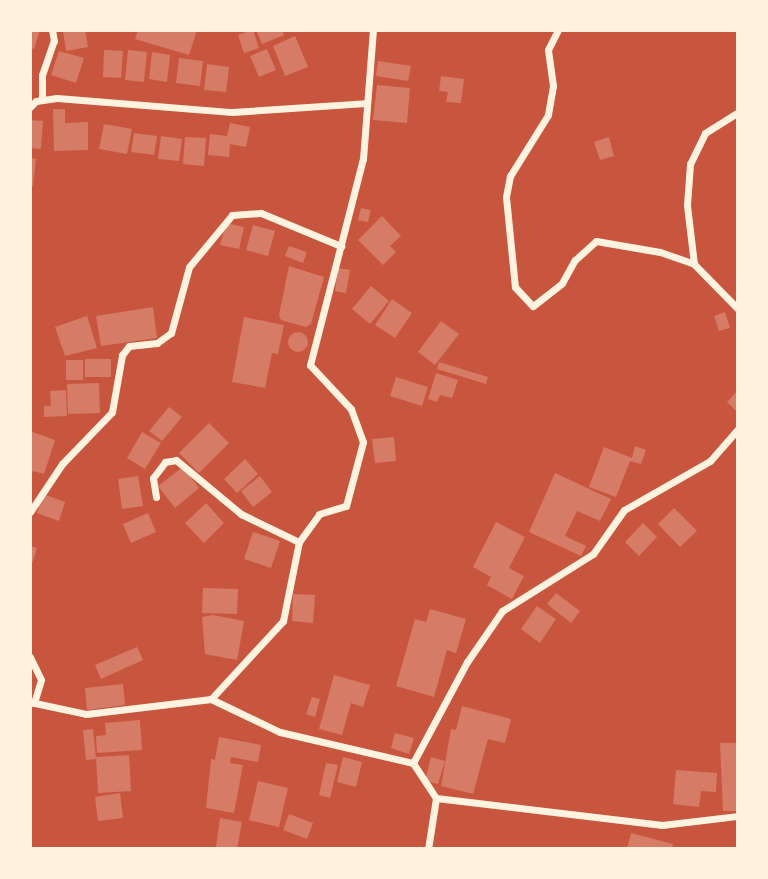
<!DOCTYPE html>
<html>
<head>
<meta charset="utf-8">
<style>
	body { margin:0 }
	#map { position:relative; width:768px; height:879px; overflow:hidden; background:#c8553d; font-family:Mulish,sans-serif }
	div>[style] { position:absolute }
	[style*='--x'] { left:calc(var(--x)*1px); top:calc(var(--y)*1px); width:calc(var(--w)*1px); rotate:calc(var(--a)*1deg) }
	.building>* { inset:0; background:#d67c66 }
	.round { border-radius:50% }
	.minor>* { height:7px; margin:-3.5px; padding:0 3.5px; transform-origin:3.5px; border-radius:3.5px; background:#fff3e0 }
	span { translate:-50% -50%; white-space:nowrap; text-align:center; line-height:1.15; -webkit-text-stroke:5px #fff3e0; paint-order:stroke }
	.frame { position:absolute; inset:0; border:32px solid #fff3e0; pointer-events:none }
</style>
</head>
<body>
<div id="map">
	<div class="building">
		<i style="clip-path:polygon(30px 30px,40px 30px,34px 49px,30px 48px)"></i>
		<i style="clip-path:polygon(63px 30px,85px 30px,88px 47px,66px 51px)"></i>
		<i style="clip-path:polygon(138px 30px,197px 30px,189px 55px,135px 39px)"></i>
		<i style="clip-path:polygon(253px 30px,259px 48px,244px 53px,238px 35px)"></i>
		<i style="clip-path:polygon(256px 30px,282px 30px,284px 35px,262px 44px)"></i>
		<i style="clip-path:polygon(295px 36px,308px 67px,285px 76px,273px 46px)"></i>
		<i style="clip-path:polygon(267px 49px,276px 70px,259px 77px,250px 56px)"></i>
		<i style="clip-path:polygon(104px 50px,123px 51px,121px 78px,103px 77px)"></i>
		<i style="clip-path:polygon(128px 50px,147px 52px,144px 82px,125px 80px)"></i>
		<i style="clip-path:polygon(59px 51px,84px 58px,76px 83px,51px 75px)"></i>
		<i style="clip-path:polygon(152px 52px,170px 55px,167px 82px,149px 79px)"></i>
		<i style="clip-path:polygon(179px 58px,203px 61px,200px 86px,176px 83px)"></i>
		<i style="clip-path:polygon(378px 61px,411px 66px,408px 81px,376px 76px)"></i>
		<i style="clip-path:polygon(207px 64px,229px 67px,226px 92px,204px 90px)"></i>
		<i style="clip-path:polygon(441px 76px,464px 79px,461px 103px,446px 102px,448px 92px,439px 91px)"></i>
		<i style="clip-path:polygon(377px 85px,410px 88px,407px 123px,373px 120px)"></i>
		<i style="clip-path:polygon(53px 109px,65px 109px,65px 123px,88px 122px,88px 150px,54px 151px)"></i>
		<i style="clip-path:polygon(30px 120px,43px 121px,41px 149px,30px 148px)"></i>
		<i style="clip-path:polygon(230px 123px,250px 127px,246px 147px,230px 144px,229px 157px,208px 155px,210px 134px,227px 136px)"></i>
		<i style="clip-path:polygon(104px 124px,132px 129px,127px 154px,99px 149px)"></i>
		<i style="clip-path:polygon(134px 133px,157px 136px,154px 155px,131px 152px)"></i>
		<i style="clip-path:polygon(161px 136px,182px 139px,179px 161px,158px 159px)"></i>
		<i style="clip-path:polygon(185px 137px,206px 138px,204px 166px,183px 164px)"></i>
		<i style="clip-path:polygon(609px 137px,614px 156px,600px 160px,594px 142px)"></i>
		<i style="clip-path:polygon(30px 158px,36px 159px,33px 186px,30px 186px)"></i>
		<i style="clip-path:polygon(361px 208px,371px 210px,368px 222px,358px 220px)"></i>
		<i style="clip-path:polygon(382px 216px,401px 236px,390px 246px,396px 252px,383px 265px,358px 240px)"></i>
		<i style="clip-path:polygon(226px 223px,244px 227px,239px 249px,220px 245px)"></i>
		<i style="clip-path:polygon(253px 225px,275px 231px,268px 256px,246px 250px)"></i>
		<i style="clip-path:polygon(289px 246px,307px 252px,303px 263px,285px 256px)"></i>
		<i style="clip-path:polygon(289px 266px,324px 277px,311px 324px,306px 327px,281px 320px,279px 315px)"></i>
		<i style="clip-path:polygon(338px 268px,350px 270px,346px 293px,335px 291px)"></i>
		<i style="clip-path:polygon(371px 286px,389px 301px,370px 324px,352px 309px)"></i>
		<i style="clip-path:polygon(392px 299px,412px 313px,395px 338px,375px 325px)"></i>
		<i style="clip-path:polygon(153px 307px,157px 338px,101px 346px,96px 316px)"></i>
		<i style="clip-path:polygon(725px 312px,730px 328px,719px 331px,714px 316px)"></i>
		<i style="clip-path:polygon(87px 316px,97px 348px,65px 356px,55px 327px)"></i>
		<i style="clip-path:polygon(244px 317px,284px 325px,278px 354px,272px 353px,265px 388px,232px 382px)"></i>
		<i style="clip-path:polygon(441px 321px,459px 334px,435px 365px,418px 352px)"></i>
		<i class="round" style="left:288px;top:332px;width:20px;height:20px"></i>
		<i style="clip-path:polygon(85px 359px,111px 359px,111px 377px,85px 377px)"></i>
		<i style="clip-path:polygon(66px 360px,83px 360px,83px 380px,66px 380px)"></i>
		<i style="clip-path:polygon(439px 362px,488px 377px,486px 384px,437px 369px)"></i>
		<i style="clip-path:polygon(436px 373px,458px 380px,452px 398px,440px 395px,437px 402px,428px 399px)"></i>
		<i style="clip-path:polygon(396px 377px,428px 387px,422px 406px,390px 396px)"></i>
		<i style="clip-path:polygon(99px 383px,100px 413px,68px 414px,67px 384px)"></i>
		<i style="clip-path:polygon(66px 390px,67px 416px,44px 417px,44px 406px,51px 406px,50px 391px)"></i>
		<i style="clip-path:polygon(738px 390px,738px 413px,727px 402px)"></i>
		<i style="clip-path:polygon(169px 407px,182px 417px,162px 441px,149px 431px)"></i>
		<i style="clip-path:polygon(209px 423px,229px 443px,199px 473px,179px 453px)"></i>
		<i style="clip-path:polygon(30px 431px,55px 440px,44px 474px,33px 471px,30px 478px)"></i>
		<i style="clip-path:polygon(142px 432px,161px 443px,145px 469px,127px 458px)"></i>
		<i style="clip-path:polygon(394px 437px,396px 461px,375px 463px,372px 439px)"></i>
		<i style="clip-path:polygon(635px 446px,646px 450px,641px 464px,630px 461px,616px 497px,589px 487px,604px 447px,632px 458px)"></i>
		<i style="clip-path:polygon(245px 459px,258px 474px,237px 493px,224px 479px)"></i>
		<i style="clip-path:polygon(183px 467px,199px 488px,175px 508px,158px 486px)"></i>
		<i style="clip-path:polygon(555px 473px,611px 499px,600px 521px,577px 511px,565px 536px,586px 546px,581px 556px,529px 532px)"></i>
		<i style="clip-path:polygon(138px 476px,143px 506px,122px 509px,118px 479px)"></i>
		<i style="clip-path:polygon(260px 476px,272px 492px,253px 507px,241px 491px)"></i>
		<i style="clip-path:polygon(43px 494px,65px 502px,59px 521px,37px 513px)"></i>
		<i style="clip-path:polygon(206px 503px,224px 523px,204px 543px,185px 523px)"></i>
		<i style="clip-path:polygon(674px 508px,697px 531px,680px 547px,658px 524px)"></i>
		<i style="clip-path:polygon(148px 513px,156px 532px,131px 543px,123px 524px)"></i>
		<i style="clip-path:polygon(496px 522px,525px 537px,509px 568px,524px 576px,512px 599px,487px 585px,491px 577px,473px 567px)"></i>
		<i style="clip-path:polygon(643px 523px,657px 537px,639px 556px,625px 542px)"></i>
		<i style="clip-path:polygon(253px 532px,280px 541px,271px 568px,244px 559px)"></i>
		<i style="clip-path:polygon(30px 546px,37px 548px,32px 564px,30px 563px)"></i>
		<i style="clip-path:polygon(203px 588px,238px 589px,237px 614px,202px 613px)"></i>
		<i style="clip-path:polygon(556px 593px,580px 611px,571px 623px,547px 604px)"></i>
		<i style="clip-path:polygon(293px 594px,315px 595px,313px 623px,292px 621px)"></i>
		<i style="clip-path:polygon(537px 606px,556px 619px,540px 643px,521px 629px)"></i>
		<i style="clip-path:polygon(430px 609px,466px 619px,456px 653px,447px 650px,434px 697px,396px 686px,415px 619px,426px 622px)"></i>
		<i style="clip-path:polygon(213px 615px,244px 621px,237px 660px,205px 654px,202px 617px)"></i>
		<i style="clip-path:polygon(137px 647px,143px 660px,101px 679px,95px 665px)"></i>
		<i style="clip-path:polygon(334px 675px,370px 685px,363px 707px,351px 703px,342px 735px,319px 729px)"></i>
		<i style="clip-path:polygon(123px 684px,125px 705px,87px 710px,85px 688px)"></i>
		<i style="clip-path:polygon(312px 697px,320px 699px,315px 717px,306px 714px)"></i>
		<i style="clip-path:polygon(462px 706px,511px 719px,505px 743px,488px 739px,473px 794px,441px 786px,451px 729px,456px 730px)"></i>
		<i style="clip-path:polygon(140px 720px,142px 750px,97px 753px,96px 736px,106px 735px,105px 723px)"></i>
		<i style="clip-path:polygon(93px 729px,96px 759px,86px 760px,83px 730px)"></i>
		<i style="clip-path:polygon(395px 733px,414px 738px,409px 754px,391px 748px)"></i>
		<i style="clip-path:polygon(219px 737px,261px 745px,258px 762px,231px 757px,230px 763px,243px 765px,234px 813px,206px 808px,211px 759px,215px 760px)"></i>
		<i style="clip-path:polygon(720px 743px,738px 743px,738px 811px,723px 811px)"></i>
		<i style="clip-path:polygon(129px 755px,131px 791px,98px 793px,96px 757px)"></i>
		<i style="clip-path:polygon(343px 757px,362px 762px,356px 787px,337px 782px)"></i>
		<i style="clip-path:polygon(431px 757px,445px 761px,438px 784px,425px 781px)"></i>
		<i style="clip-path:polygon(326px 763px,338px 765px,330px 798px,319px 795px)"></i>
		<i style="clip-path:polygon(676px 770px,717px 773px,716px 792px,701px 791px,699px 807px,673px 804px)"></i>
		<i style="clip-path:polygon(258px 781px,288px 788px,279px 827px,249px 820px)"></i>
		<i style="clip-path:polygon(120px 793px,123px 818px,98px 821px,95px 797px)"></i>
		<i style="clip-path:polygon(289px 814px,313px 823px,307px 839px,283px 830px)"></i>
		<i style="clip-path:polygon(220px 818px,242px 822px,237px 849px,216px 847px)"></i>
		<i style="clip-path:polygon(631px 833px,673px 844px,672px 849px,627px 849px)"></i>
	</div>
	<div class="minor">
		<i style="--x:558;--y:30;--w:22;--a:117"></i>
		<i style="--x:548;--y:50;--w:36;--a:82"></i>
		<i style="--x:553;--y:86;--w:29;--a:100"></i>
		<i style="--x:548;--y:115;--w:72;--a:121.9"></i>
		<i style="--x:510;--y:176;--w:21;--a:101"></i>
		<i style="--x:506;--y:197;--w:90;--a:84.3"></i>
		<i style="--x:515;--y:287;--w:26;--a:47"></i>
		<i style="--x:533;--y:306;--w:37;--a:-38"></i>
		<i style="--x:562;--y:283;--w:26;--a:-61"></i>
		<i style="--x:575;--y:260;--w:28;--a:-42"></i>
		<i style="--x:596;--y:241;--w:65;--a:9.8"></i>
		<i style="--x:660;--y:252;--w:36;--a:19"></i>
		<i style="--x:694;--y:264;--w:63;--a:45.6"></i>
		<i style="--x:42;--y:99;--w:24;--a:-90"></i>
		<i style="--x:42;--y:75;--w:36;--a:-71"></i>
		<i style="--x:54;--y:41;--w:11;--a:-100"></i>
		<i style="--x:30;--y:107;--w:8;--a:-45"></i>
		<i style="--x:36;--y:101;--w:21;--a:-8"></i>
		<i style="--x:57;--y:98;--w:176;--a:4.6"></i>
		<i style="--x:232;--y:112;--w:134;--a:-3.8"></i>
		<i style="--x:694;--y:264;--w:59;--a:-96.8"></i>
		<i style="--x:687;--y:205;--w:41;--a:-85.8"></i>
		<i style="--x:690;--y:164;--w:34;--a:-64"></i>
		<i style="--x:705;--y:133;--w:39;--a:-32"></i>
		<i style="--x:156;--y:497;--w:19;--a:-99"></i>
		<i style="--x:153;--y:478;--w:20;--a:-53"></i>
		<i style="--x:165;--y:462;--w:11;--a:-10"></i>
		<i style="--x:176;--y:460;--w:85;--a:39.7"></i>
		<i style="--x:241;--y:514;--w:64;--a:25.8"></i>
		<i style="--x:30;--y:512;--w:58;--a:-56.3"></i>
		<i style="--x:62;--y:464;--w:72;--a:-46.1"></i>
		<i style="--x:112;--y:412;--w:58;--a:-80"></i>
		<i style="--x:122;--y:355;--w:11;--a:-52"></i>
		<i style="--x:129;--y:346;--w:28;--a:-6"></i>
		<i style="--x:157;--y:343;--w:17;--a:-36"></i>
		<i style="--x:171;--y:333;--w:68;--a:-74.7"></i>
		<i style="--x:189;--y:267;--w:67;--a:-50.4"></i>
		<i style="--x:232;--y:215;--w:29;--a:-4"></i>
		<i style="--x:261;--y:213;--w:87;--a:22.4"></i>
		<i style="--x:30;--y:657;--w:25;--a:64"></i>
		<i style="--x:41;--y:680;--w:24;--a:107"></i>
		<i style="--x:211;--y:699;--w:106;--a:-47.3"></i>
		<i style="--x:283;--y:621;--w:81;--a:-78.6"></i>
		<i style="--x:299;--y:542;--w:34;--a:-54"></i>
		<i style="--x:319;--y:514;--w:28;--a:-17"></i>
		<i style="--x:346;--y:506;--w:66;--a:-75.1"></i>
		<i style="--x:363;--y:442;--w:35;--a:-110"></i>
		<i style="--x:351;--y:409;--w:60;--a:-133"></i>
		<i style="--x:310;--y:365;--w:213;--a:-75.6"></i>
		<i style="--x:363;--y:159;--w:129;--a:-85.6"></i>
		<i style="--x:30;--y:702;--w:57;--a:12.1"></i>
		<i style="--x:86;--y:714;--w:126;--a:-6.8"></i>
		<i style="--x:211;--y:699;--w:76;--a:25.6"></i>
		<i style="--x:280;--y:732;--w:137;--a:13.1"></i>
		<i style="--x:413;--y:763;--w:42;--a:56.7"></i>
		<i style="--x:436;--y:798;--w:52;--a:98.9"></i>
		<i style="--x:413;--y:763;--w:115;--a:-61.9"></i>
		<i style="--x:467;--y:662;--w:62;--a:-55.5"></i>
		<i style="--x:502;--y:611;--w:107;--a:-32.1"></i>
		<i style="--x:593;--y:554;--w:54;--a:-54.8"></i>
		<i style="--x:624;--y:510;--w:99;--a:-29.7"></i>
		<i style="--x:710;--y:461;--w:43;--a:-48.8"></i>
		<i style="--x:436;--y:798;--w:228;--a:6.8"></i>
		<i style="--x:662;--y:825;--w:77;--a:-6.8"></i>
	</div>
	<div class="frame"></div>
</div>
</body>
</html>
